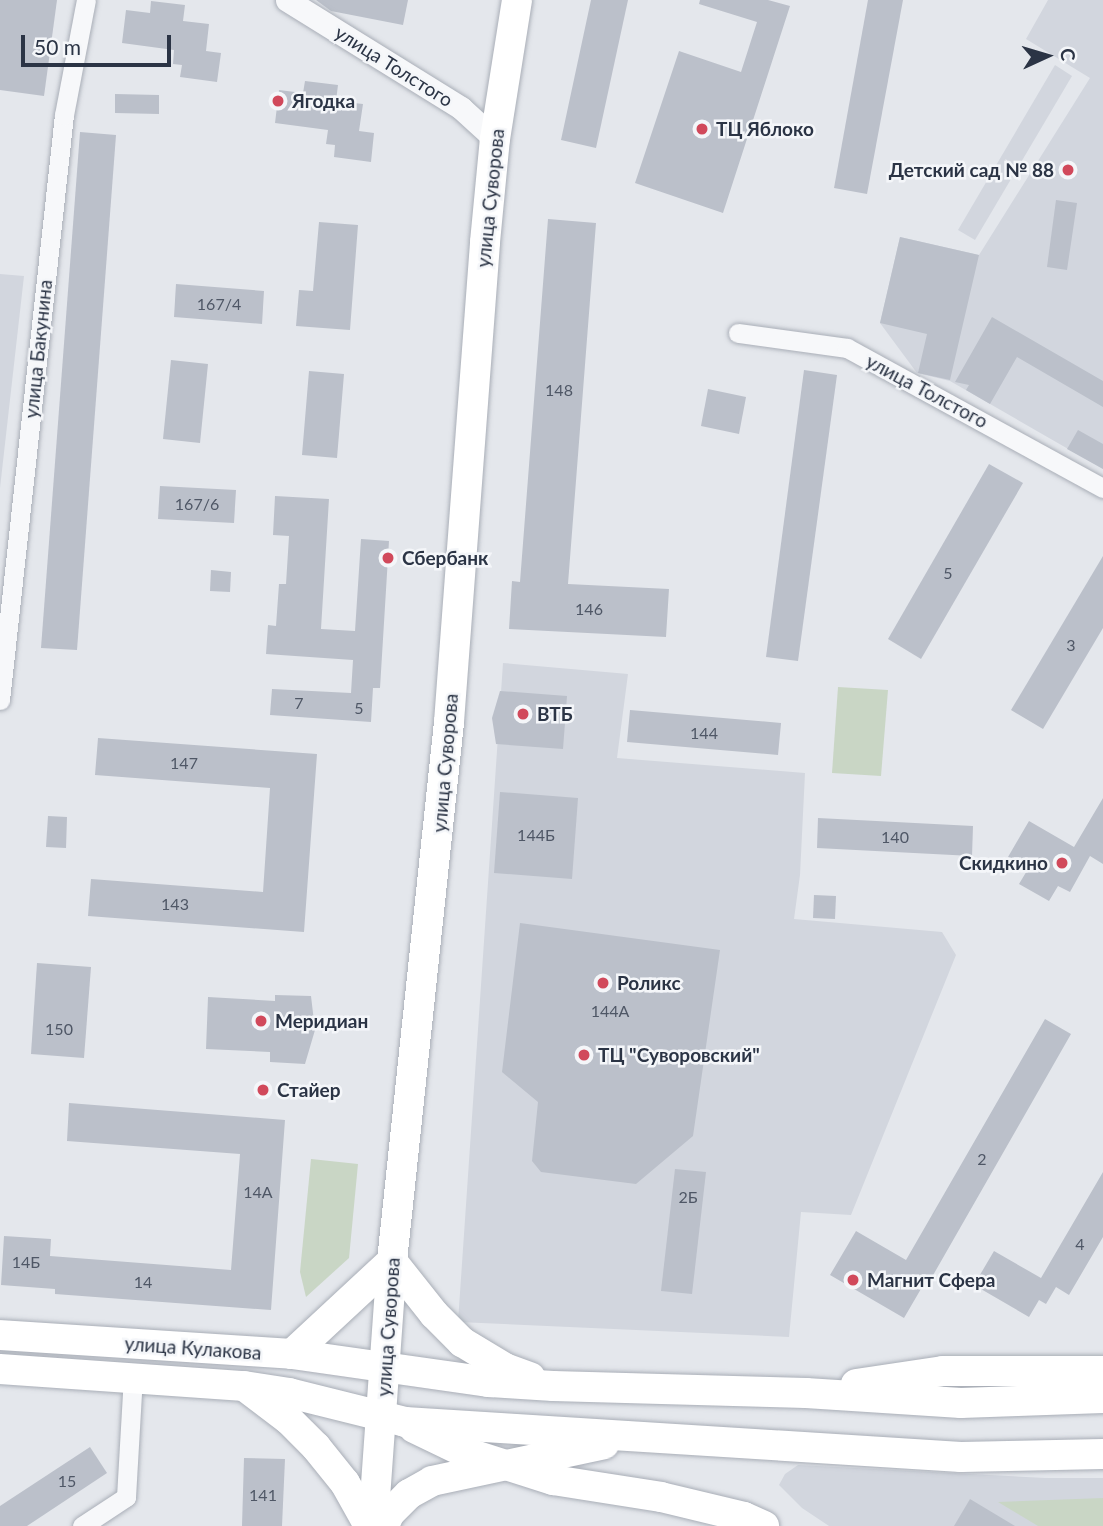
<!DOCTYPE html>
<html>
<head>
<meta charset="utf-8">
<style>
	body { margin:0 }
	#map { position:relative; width:1103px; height:1526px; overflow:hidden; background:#e4e7ec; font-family:Lato,sans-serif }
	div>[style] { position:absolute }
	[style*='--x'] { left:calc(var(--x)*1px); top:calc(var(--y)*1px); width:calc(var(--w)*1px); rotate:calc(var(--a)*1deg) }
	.built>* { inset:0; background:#d2d6de }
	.green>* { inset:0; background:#c9d6c5 }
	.building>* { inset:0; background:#bbc0ca }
	.roads { filter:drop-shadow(0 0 2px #a9aeb7) drop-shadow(0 0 2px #a9aeb7) }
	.minor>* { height:19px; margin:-9.5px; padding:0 9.5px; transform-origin:9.5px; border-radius:9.5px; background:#f7f8fa }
	.tertiary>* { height:23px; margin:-11.5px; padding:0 11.5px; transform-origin:11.5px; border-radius:11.5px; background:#f7f8fa }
	.primary>* { height:30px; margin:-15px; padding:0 15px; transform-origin:15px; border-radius:15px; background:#fff }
	.dots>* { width:19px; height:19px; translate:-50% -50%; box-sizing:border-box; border:4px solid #f4f6f9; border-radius:50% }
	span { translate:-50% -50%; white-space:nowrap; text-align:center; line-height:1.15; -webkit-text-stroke:5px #f4f6f9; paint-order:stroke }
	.number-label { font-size:16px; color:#4f5766 }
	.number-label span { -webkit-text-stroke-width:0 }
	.street-label { font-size:19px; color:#2b3445 }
	.poi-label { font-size:19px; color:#2b3445; font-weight:700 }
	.left { translate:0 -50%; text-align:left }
	.right { translate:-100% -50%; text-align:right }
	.north { position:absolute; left:1012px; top:21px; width:70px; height:70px; -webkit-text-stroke:5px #f4f6f9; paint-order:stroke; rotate:86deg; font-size:19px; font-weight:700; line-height:28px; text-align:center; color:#2b3445 }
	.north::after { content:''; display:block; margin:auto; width:24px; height:32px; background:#2b3445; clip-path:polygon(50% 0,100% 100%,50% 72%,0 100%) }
	.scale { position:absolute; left:21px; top:35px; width:150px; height:32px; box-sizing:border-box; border:4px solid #2b3445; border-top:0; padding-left:9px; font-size:21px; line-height:24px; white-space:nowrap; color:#2b3445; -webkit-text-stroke:5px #f4f6f9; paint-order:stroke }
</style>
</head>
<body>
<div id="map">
	<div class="built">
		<i style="clip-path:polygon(1048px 0,1103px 0,1103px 469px,950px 381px,917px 373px,880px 323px,900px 237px,979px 255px,1090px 78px,1026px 39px)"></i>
		<i style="clip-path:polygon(1055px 65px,1072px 76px,975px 240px,958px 230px)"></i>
		<i style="clip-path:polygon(0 274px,24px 276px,0 488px)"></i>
		<i style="clip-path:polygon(503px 663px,628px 674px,617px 758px,805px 773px,800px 875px,794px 919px,942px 932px,956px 955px,851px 1215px,801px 1212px,789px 1337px,458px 1322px)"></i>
		<i style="clip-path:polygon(798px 1465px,1045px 1478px,1103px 1478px,1103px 1526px,829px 1526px,802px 1508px,779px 1485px,785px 1474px)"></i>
	</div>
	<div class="green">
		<i style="clip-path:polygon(838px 687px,888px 690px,881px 776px,832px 773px)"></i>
		<i style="clip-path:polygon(311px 1159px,358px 1164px,349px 1258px,306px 1297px,300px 1272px)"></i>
		<i style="clip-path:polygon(1103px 1498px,1103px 1526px,1038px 1526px,998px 1502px)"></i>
	</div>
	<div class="building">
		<i style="clip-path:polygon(0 0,57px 0,44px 96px,0 90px)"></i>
		<i style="clip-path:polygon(316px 0,408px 0,403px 25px,331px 11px)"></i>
		<i style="clip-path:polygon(591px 0,628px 0,596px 148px,561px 140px)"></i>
		<i style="clip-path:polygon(700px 0,768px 0,790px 6px,723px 213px,635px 183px,679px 51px,741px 72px,757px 22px,699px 4px)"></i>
		<i style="clip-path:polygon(868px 0,903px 0,867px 194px,834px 188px)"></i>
		<i style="clip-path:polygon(151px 1px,185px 5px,183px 21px,209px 24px,206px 51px,221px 53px,217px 82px,180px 77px,182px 65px,173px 64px,174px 50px,122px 43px,126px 10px,150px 13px)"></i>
		<i style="clip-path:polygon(305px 81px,338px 85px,336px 101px,363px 104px,359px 131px,374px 133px,371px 162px,334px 157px,335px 145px,326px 144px,328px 130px,275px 123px,279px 90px,303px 93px)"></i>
		<i style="clip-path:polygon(115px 94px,159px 95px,159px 114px,115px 113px)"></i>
		<i style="clip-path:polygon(80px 132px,116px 135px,77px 650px,41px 648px)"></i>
		<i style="clip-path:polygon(1056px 200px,1077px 203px,1067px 270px,1047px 267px)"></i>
		<i style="clip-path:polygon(548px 219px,596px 223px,568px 584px,669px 589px,666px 637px,509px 629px,512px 581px,520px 582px)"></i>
		<i style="clip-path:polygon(319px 222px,358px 225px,350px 330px,296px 326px,299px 290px,313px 291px)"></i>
		<i style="clip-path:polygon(900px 237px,979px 255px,950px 380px,918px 373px,927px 334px,880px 323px)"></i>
		<i style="clip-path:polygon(176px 284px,264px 291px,262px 324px,174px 317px)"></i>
		<i style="clip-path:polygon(992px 317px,1103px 381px,1103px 407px,1017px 357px,990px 404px,966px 390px,969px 385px,955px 382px)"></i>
		<i style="clip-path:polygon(171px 360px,208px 364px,200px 443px,163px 439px)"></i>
		<i style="clip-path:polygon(804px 370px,837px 375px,798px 661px,766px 657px)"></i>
		<i style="clip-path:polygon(309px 371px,344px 374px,337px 458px,302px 455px)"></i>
		<i style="clip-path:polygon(708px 389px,746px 397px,739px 434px,701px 426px)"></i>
		<i style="clip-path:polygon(1078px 430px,1103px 444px,1103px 469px,1067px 449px)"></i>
		<i style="clip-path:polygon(989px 464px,1023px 483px,921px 659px,888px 639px)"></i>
		<i style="clip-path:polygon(160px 486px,236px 490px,234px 523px,158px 519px)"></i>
		<i style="clip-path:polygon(275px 496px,329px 499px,321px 629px,355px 631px,361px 539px,389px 541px,380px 688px,373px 688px,371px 722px,270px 715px,272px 689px,351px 693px,353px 660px,266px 654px,268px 625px,276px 626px,279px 584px,286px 584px,289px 536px,273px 535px)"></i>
		<i style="clip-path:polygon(1103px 556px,1103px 628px,1043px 729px,1011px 710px)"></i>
		<i style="clip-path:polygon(211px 570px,231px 572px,230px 592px,210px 591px)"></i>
		<i style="clip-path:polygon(500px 691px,567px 696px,563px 749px,496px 744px,492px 718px)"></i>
		<i style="clip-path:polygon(630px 710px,781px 723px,778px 755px,627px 742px)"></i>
		<i style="clip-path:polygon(98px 738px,317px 754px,304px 932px,88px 916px,91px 879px,263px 892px,270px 788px,95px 775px)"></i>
		<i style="clip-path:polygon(500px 792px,578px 798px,572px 879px,494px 873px)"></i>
		<i style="clip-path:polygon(1103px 798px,1103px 864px,1090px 856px,1070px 892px,1058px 886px,1049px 901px,1019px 884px,1028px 869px,1008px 857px,1029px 821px,1074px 847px)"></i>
		<i style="clip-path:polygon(48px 816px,67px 817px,66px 848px,46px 847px)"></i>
		<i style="clip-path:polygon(818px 818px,973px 826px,972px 856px,817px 848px)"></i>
		<i style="clip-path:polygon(814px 895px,836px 896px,835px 919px,813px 918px)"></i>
		<i style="clip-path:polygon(520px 923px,720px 950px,693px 1136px,636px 1184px,541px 1172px,532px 1161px,538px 1102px,502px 1072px)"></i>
		<i style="clip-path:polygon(37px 963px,91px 967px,84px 1058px,31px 1054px)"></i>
		<i style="clip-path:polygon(275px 995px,311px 996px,315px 1030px,305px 1064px,270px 1062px,270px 1052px,206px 1049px,208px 997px,275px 1001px)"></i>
		<i style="clip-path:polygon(1045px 1019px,1071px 1034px,928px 1284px,925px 1282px,904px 1318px,830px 1275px,856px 1231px,906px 1260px)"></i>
		<i style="clip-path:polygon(69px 1103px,285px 1120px,271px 1310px,55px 1294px,55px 1289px,1px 1285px,4px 1236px,51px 1239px,50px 1256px,231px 1270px,240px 1154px,67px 1141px)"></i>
		<i style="clip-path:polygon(675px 1169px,706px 1172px,692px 1294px,661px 1291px)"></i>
		<i style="clip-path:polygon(1103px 1172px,1103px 1237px,1069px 1295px,1056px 1287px,1046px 1304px,1039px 1300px,1029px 1317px,974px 1285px,994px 1251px,1041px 1278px)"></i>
		<i style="clip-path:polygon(90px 1447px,107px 1473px,27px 1526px,0 1526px,0 1506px)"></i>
		<i style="clip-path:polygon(244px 1458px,285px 1459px,282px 1526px,242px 1526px)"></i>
		<i style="clip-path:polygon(970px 1499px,1015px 1526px,954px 1526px)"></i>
	</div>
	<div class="roads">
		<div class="minor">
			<i style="--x:738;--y:333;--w:110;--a:7.8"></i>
			<i style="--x:847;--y:348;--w:292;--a:28.7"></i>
			<i style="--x:0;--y:700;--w:588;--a:-83.76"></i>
			<i style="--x:64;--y:115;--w:117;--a:-79.2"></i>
			<i style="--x:82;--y:1526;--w:53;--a:-33.4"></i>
			<i style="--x:126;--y:1497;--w:121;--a:-86.7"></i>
		</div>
		<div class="tertiary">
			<i style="--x:287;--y:0;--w:205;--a:31.8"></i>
			<i style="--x:461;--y:108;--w:46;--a:42.4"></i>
		</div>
		<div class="primary">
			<i style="--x:0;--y:1335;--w:293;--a:3.7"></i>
			<i style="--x:292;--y:1354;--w:198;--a:8.1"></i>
			<i style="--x:488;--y:1382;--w:65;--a:3.5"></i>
			<i style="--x:553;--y:1386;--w:253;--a:1.6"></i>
			<i style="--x:806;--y:1393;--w:155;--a:3.7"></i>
			<i style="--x:961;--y:1403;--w:142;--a:-2"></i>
			<i style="--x:292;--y:1354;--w:137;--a:-42.9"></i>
			<i style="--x:392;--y:1261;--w:68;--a:51.6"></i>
			<i style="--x:434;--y:1314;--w:40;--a:45"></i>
			<i style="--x:462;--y:1342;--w:50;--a:31.2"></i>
			<i style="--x:505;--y:1368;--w:27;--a:20"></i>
			<i style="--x:0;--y:1369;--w:245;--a:4"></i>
			<i style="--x:244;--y:1386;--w:46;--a:8.8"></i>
			<i style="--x:289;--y:1393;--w:120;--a:14"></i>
			<i style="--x:405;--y:1422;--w:557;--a:3.6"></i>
			<i style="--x:961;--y:1457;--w:142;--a:-1.2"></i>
			<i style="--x:856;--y:1384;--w:88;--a:-8.5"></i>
			<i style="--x:943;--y:1371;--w:160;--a:0"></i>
			<i style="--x:247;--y:1388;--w:53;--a:37.3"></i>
			<i style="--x:289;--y:1420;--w:38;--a:45"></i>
			<i style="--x:316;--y:1447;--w:46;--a:51.1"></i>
			<i style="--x:345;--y:1483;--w:49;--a:60.8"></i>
			<i style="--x:414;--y:1428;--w:53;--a:25.6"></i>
			<i style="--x:462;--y:1451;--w:96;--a:17.7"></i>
			<i style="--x:553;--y:1480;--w:109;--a:8.9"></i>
			<i style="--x:661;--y:1497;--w:85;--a:13.5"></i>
			<i style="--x:744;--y:1517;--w:22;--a:24"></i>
			<i style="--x:373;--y:1526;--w:266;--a:-85.9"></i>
			<i style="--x:392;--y:1261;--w:542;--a:-83.96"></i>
			<i style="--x:449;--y:722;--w:481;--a:-85.7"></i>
			<i style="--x:485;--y:242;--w:103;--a:-84.5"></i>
			<i style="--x:495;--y:139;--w:141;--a:-81"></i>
			<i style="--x:384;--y:1526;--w:13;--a:-67"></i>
			<i style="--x:389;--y:1514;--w:28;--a:-45"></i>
			<i style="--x:409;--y:1494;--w:26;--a:-29"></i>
			<i style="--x:432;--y:1481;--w:176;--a:-12.1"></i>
		</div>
	</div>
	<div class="dots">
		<i style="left:278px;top:101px;background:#d1495b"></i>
		<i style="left:702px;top:129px;background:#d1495b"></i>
		<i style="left:1068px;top:170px;background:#d1495b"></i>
		<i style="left:388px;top:558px;background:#d1495b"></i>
		<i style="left:523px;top:714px;background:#d1495b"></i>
		<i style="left:1062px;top:863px;background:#d1495b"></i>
		<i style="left:603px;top:983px;background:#d1495b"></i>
		<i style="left:261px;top:1021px;background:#d1495b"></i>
		<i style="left:584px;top:1055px;background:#d1495b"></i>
		<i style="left:263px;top:1090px;background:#d1495b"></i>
		<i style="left:853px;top:1280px;background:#d1495b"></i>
	</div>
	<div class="number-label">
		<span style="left:219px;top:304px">167/4</span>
		<span style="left:559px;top:390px">148</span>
		<span style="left:197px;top:504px">167/6</span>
		<span style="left:948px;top:573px">5</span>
		<span style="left:589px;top:609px">146</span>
		<span style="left:1071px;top:645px">3</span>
		<span style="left:299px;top:703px">7</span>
		<span style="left:359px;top:708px">5</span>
		<span style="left:704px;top:733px">144</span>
		<span style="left:184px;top:763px">147</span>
		<span style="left:536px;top:835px">144Б</span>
		<span style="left:895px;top:837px">140</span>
		<span style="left:175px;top:904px">143</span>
		<span style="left:610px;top:1011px">144А</span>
		<span style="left:59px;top:1029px">150</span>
		<span style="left:982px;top:1159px">2</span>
		<span style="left:258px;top:1192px">14А</span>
		<span style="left:688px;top:1197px">2Б</span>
		<span style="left:1080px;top:1244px">4</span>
		<span style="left:26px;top:1262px">14Б</span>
		<span style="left:143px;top:1282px">14</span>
		<span style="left:67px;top:1481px">15</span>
		<span style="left:263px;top:1495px">141</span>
	</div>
	<div class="street-label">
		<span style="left:394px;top:66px;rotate:32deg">улица Толстого</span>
		<span style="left:490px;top:198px;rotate:-84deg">улица Суворова</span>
		<span style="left:38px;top:349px;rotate:-84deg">улица Бакунина</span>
		<span style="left:927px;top:391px;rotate:28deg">улица Толстого</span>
		<span style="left:445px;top:763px;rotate:-85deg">улица Суворова</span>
		<span style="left:388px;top:1327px;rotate:-86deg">улица Суворова</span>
		<span style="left:193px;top:1348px;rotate:4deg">улица Кулакова</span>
	</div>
	<div class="poi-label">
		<span class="left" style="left:292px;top:101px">Ягодка</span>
		<span class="left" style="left:716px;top:129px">ТЦ Яблоко</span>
		<span class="right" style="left:1054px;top:170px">Детский сад № 88</span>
		<span class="left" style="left:402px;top:558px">Сбербанк</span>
		<span class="left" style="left:537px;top:714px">ВТБ</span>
		<span class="right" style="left:1048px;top:863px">Скидкино</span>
		<span class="left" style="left:617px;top:983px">Роликс</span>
		<span class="left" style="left:275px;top:1021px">Меридиан</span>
		<span class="left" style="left:598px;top:1055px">ТЦ "Суворовский"</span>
		<span class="left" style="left:277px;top:1090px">Стайер</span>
		<span class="left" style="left:867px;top:1280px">Магнит Сфера</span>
	</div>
	<div class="north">С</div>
	<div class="scale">50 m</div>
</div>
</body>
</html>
